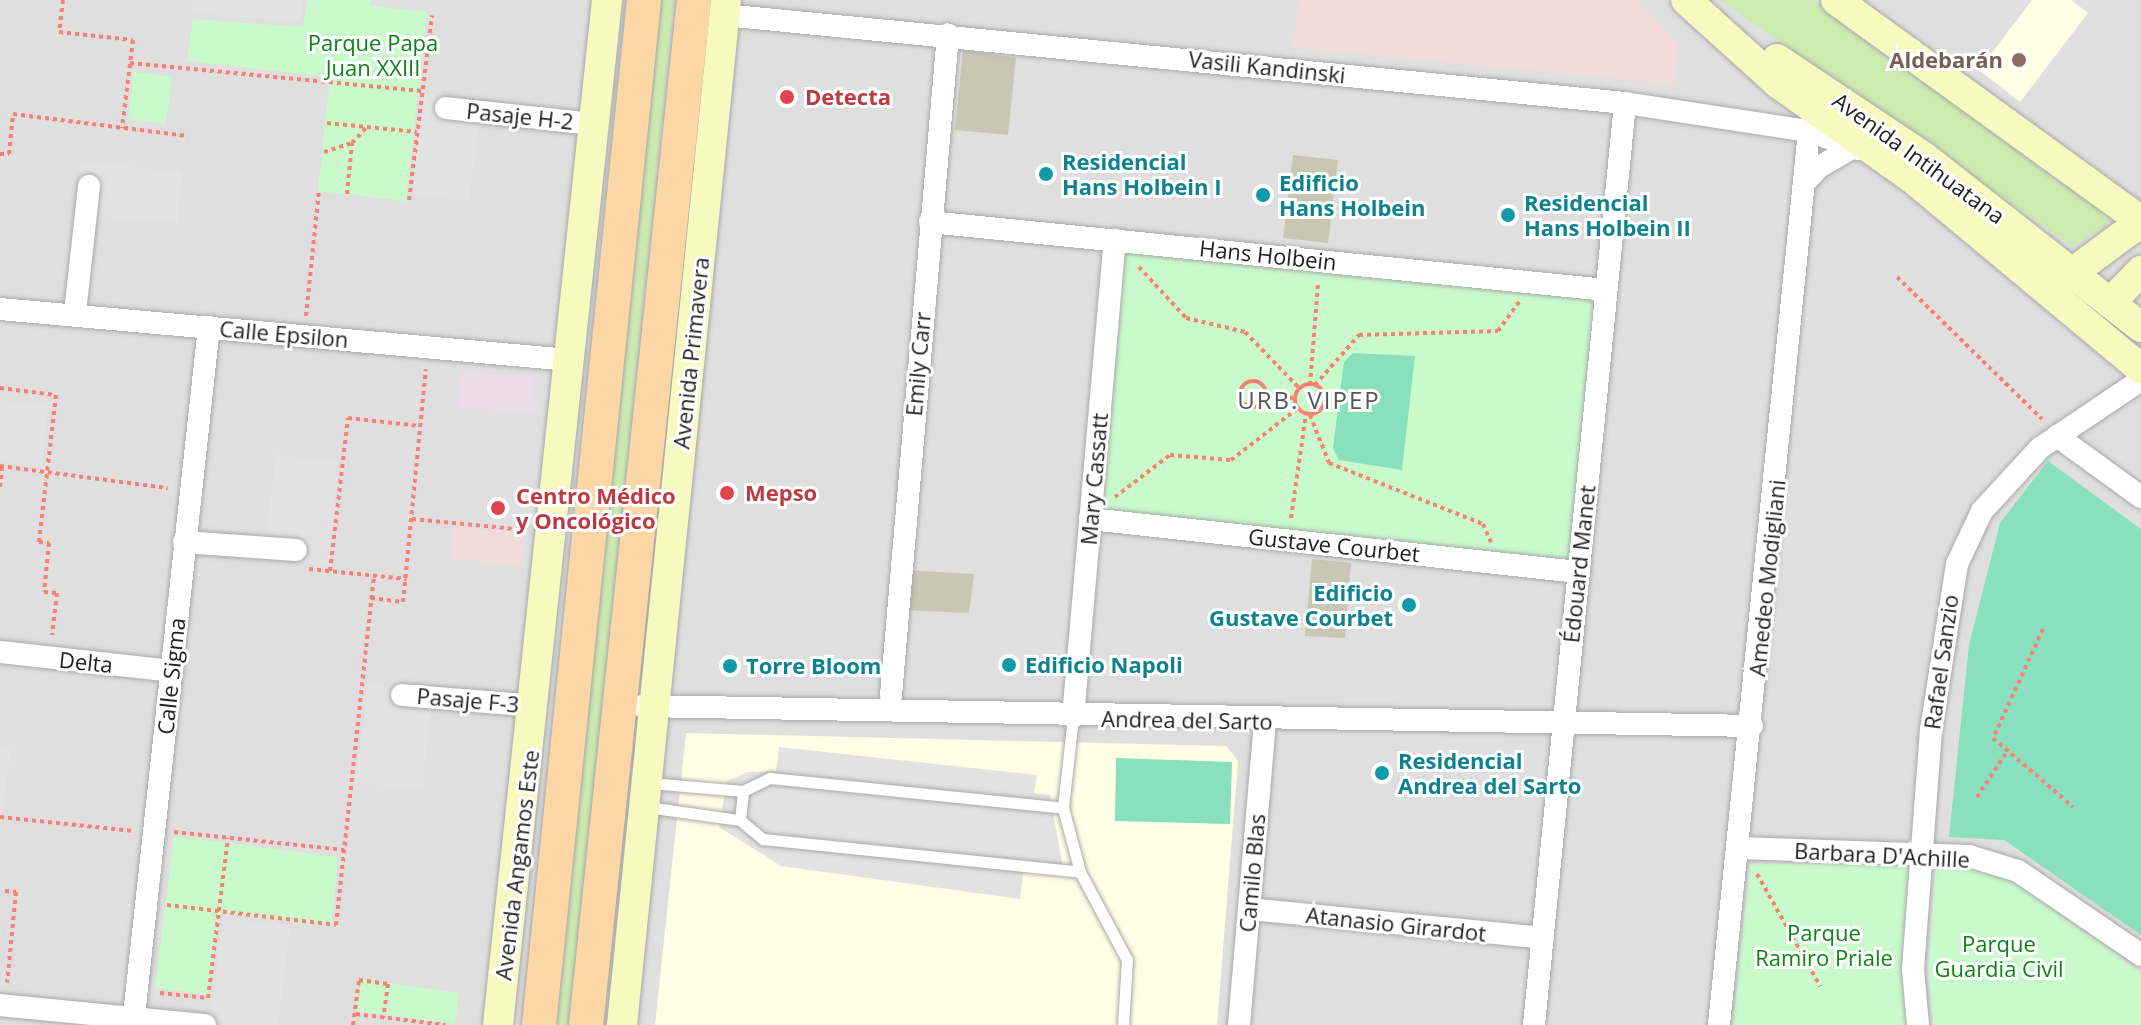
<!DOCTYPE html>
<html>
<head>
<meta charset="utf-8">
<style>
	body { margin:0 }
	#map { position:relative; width:2141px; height:1025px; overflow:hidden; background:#f2efe9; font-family:"Open Sans",sans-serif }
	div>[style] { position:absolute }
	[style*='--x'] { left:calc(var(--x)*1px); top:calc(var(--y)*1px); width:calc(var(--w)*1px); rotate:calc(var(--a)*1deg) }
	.residential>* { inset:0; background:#e0dfdf }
	.commercial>* { inset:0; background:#f2dad9 }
	.industrial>* { inset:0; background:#ebdbe8 }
	.education>* { inset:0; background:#ffffe5 }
	.construction>* { inset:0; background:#c7c7b4 }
	.grass>* { inset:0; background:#cdebb0 }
	.park>* { inset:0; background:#c8facc }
	.pitch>* { inset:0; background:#88e0be }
	.parking>* { inset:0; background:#e2e2e2 }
	.path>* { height:4px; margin-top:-2px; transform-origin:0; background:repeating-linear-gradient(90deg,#fa8072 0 4px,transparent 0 8px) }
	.path>.ring { margin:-2px; padding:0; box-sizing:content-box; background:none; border:4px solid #fa8072; border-radius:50% }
	.roads { filter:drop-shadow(0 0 2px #a9a9a9) drop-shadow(0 0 2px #a9a9a9) }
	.lane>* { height:11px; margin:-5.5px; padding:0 5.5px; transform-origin:5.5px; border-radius:5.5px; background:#fff }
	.street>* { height:22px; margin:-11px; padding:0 11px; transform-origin:11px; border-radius:11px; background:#fff }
	.secondary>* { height:30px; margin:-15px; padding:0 15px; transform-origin:15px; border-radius:15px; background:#f7fabf }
	.primary>* { height:34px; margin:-17px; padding:0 17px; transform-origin:17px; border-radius:17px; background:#fcd6a4 }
	.dots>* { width:22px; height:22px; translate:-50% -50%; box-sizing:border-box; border:4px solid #fff; border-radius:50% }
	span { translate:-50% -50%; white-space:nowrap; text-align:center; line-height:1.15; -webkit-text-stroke:6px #fff; paint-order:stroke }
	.park-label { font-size:22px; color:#0c8416 }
	.education-label { font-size:22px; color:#785e54; font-weight:700 }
	.right { translate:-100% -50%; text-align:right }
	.street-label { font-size:22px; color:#222 }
	.health-label { font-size:22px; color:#be3a42; font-weight:700 }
	.left { translate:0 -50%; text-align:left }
	.culture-label { font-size:22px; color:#0d838f; font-weight:700 }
	.neighbourhood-label { font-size:24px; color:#555; letter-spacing:2px }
</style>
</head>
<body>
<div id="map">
	<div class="residential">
		<i style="clip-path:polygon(0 0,2141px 0,2141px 1025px,0 1025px)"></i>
	</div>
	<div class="commercial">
		<i style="clip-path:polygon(1299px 0,1637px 0,1678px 45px,1674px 84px,1293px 47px)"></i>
		<i style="clip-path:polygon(455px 526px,525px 533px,522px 566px,451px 558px)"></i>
	</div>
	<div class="industrial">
		<i style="clip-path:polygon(462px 371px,533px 378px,535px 414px,458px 406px)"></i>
	</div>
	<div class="education">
		<i style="clip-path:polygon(2032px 0,2071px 0,2088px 13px,2020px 102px,1979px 70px)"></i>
		<i style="clip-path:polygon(686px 733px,1226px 746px,1238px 761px,1217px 1025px,655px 1025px)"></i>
	</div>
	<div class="construction">
		<i style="clip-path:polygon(963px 50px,1016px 58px,1008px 135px,955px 130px)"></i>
		<i style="clip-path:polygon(1293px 155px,1338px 160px,1328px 243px,1283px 238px)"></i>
		<i style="clip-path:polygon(1312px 559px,1351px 563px,1345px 638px,1305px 636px)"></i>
		<i style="clip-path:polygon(904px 570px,974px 574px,969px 613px,902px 610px)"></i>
	</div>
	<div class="grass">
		<i style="clip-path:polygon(656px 0,674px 0,570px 1025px,551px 1025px)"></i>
		<i style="clip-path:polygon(1720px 0,1814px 0,2108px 213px,2108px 226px,2072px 246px)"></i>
	</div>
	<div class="park">
		<i style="clip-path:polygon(308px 0,371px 0,371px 6px,427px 12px,406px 201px,318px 191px,330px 77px,187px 61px,193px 19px,303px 27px)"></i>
		<i style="clip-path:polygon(134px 72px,172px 77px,166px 124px,128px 119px)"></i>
		<i style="clip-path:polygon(1124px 248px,1596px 298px,1571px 562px,1099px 510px)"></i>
		<i style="clip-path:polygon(174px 836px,338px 857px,332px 925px,220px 913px,208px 995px,155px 988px)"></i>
		<i style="clip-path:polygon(1936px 863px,1982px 867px,2012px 881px,2141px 972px,2141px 1025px,1933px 1025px,1928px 970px)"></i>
		<i style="clip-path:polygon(1750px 864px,1915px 864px,1911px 1025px,1733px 1025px)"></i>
		<i style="clip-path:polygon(361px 979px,459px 993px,455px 1024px,356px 1011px)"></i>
	</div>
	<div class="pitch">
		<i style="clip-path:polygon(1353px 353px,1415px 356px,1402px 470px,1339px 460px,1333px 448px,1344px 362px)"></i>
		<i style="clip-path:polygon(2048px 461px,2141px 529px,2141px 935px,2004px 840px,1949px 837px,1969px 645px,2000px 523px)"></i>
		<i style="clip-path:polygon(1116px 758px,1232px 762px,1230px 824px,1115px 821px)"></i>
	</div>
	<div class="parking">
		<i style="clip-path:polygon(193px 0,303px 0,301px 21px,192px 13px)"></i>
		<i style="clip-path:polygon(424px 94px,482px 101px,469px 201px,412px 196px)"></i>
		<i style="clip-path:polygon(80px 162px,182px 172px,177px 223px,75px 214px)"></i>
		<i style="clip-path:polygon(0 400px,48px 406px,42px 467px,0 462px)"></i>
		<i style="clip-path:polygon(276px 454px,338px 463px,329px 566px,264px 559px)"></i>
		<i style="clip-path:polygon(369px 684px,432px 692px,422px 790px,355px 782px)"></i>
		<i style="clip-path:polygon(0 747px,11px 749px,2px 814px,0 814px)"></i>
		<i style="clip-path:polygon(779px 747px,1037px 775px,1034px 793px,1050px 795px,1064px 873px,1023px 873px,1020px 899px,781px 866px,719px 827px,727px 781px,748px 772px,776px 771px)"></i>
		<i style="clip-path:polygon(223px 918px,290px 925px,278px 1025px,210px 1025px)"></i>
	</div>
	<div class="path">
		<i style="--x:63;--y:0;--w:32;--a:97"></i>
		<i style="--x:59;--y:32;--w:74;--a:6.2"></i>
		<i style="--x:133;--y:40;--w:89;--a:97.1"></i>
		<i style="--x:130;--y:63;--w:293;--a:5.5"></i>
		<i style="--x:327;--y:123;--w:90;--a:5.7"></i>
		<i style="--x:324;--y:152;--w:29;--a:-18"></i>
		<i style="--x:0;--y:154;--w:9;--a:0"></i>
		<i style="--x:9;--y:154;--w:40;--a:-84.3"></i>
		<i style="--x:13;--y:114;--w:176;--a:7.2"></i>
		<i style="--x:347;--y:194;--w:51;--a:-84.4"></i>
		<i style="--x:352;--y:143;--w:22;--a:-47"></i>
		<i style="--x:409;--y:200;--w:186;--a:-82.9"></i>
		<i style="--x:1139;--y:267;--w:69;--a:47.3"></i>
		<i style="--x:1186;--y:318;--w:61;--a:13.3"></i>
		<i style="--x:1245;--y:332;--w:79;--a:46"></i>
		<i style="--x:1897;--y:277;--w:203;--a:44.4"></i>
		<i style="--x:306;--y:316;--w:126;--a:-84.1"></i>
		<i class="ring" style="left:1240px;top:381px;width:22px;height:22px"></i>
		<i class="ring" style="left:1295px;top:384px;width:26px;height:26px"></i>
		<i style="--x:1310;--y:385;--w:102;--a:-85.5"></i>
		<i style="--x:1315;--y:385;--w:67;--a:-48.7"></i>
		<i style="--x:1359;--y:335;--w:139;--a:-1.6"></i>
		<i style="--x:1498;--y:331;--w:36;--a:-54"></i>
		<i style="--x:0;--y:388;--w:56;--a:7.1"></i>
		<i style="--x:56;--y:395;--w:148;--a:96.6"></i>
		<i style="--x:39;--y:542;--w:10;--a:6"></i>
		<i style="--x:49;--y:543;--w:49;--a:95.8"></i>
		<i style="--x:44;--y:592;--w:13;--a:4"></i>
		<i style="--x:57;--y:593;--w:42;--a:96.8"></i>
		<i style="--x:1266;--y:395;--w:29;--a:6"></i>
		<i style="--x:1310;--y:415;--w:52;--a:68.4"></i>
		<i style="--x:1329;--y:463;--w:166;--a:21.6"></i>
		<i style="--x:1483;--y:524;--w:20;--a:66"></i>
		<i style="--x:0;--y:466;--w:169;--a:7.5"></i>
		<i style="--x:0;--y:487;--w:20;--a:-84"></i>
		<i style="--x:1115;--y:497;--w:69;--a:-37.4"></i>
		<i style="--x:1170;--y:455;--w:61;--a:4.7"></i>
		<i style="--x:1231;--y:460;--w:85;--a:-37.8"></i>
		<i style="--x:1291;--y:518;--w:105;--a:-81.8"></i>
		<i style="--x:412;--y:519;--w:113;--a:5.6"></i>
		<i style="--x:309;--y:569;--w:98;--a:5.9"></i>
		<i style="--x:330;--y:571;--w:154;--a:-83.3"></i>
		<i style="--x:348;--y:418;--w:72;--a:6.3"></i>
		<i style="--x:371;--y:598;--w:32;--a:7"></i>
		<i style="--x:403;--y:602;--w:234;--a:-84.4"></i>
		<i style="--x:2043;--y:629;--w:120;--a:114.6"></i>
		<i style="--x:1993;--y:738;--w:106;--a:40.8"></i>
		<i style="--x:1977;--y:797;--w:56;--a:-56.6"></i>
		<i style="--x:0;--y:817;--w:134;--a:6"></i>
		<i style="--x:174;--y:832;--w:171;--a:6"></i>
		<i style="--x:1757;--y:874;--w:129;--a:60.6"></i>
		<i style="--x:5;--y:891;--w:11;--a:5"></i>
		<i style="--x:16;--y:892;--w:91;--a:95.6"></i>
		<i style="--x:167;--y:905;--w:170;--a:6.7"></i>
		<i style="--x:336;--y:925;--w:351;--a:-83.8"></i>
		<i style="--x:160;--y:993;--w:48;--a:5.9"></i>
		<i style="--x:208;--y:998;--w:161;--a:-82.9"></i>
		<i style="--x:356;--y:1014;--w:90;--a:7"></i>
		<i style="--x:353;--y:1025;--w:45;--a:-82.4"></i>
		<i style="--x:359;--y:980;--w:29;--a:8"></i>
		<i style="--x:388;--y:984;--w:34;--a:98"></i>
	</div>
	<div class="roads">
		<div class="lane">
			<i style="--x:1073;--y:717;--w:92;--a:96.3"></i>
			<i style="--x:1063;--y:808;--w:66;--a:75.1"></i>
			<i style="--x:1080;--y:872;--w:100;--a:61.9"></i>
			<i style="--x:1127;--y:960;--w:65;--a:93.5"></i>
			<i style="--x:650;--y:783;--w:93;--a:4.9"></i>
			<i style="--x:743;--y:791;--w:30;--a:-26"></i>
			<i style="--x:770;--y:778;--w:295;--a:5.8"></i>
			<i style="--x:647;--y:807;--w:94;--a:8"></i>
			<i style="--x:740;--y:820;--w:30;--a:40"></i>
			<i style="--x:763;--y:839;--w:319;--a:5.9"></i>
			<i style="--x:740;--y:820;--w:29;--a:-84"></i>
		</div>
		<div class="street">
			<i style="--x:724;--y:15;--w:905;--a:5.58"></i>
			<i style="--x:1625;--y:103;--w:186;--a:8.7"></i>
			<i style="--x:1809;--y:131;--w:52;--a:20.2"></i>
			<i style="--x:446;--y:108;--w:149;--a:6.2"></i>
			<i style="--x:1805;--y:182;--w:21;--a:-47"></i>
			<i style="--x:1819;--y:167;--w:39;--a:-30"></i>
			<i style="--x:930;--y:222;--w:679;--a:5.74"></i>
			<i style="--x:0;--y:309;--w:571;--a:5.12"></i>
			<i style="--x:75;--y:313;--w:128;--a:-83.7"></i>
			<i style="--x:2057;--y:436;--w:104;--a:36"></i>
			<i style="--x:1090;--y:519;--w:492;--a:6.2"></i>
			<i style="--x:184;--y:542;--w:112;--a:4.1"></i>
			<i style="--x:0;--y:652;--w:173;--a:6.3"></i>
			<i style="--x:402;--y:695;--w:133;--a:4.7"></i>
			<i style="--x:891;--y:695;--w:663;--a:-85.07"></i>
			<i style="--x:642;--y:706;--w:1110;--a:1.03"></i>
			<i style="--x:1073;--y:717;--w:479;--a:-85"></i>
			<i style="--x:1740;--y:848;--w:229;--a:2"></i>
			<i style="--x:1969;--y:856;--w:51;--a:17"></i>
			<i style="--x:2018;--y:871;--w:149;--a:34.3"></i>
			<i style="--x:1249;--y:909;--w:295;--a:5.6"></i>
			<i style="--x:0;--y:1005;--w:206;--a:5.6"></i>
			<i style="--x:133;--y:1025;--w:702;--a:-83.79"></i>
			<i style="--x:1239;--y:1025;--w:305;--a:-85.1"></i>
			<i style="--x:1534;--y:1025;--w:926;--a:-84.36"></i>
			<i style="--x:1719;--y:1025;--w:899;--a:-84.25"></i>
			<i style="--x:1918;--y:1025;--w:56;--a:-95.1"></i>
			<i style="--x:1913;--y:969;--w:240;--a:-85.7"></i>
			<i style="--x:1931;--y:730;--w:168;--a:-81.1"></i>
			<i style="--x:1957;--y:564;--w:59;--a:-64.7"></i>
			<i style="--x:1982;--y:511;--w:86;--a:-47.4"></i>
			<i style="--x:2040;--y:448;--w:122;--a:-34"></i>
		</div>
		<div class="secondary">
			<i style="--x:1686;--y:0;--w:125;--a:42.1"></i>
			<i style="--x:1779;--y:84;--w:163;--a:35.3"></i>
			<i style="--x:1912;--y:178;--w:298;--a:39.8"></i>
			<i style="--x:1836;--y:0;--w:377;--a:35.9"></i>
			<i style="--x:1777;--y:59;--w:177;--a:33.7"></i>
			<i style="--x:1924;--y:157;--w:276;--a:38.1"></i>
			<i style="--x:2072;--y:273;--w:86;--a:-36.5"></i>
			<i style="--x:2110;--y:303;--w:45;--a:-45.9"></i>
			<i style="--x:498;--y:1025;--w:1031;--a:-83.93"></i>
			<i style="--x:622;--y:1025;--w:1030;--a:-84.21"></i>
		</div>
		<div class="primary">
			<i style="--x:539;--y:1025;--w:1030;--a:-84.15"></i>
			<i style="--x:586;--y:1025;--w:1031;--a:-83.99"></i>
		</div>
	</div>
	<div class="dots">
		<i style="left:2019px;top:60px;background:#8d6e63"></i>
		<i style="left:787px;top:97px;background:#e0444e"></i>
		<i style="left:1046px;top:174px;background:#0f9aa8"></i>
		<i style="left:1263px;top:195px;background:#0f9aa8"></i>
		<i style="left:1508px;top:215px;background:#0f9aa8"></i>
		<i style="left:727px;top:493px;background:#e0444e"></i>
		<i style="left:498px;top:508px;background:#e0444e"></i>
		<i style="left:1409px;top:605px;background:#0f9aa8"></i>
		<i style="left:1009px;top:665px;background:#0f9aa8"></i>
		<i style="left:730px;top:666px;background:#0f9aa8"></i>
		<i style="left:1382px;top:773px;background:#0f9aa8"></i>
	</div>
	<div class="park-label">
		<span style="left:373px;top:55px">Parque Papa<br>Juan XXIII</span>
		<span style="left:1824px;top:945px">Parque<br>Ramiro Priale</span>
		<span style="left:1999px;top:956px">Parque<br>Guardia Civil</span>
	</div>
	<div class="education-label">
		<span class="right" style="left:2003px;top:60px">Aldebarán</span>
	</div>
	<div class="street-label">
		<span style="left:1267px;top:67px;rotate:6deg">Vasili Kandinski</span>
		<span style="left:520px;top:116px;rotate:6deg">Pasaje H-2</span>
		<span style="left:1919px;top:158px;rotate:36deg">Avenida Intihuatana</span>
		<span style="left:1268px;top:255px;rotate:6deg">Hans Holbein</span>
		<span style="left:284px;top:334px;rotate:5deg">Calle Epsilon</span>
		<span style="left:691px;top:353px;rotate:-84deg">Avenida Primavera</span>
		<span style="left:918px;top:364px;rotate:-85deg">Emily Carr</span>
		<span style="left:1094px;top:479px;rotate:-85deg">Mary Cassatt</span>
		<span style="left:1334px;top:545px;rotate:6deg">Gustave Courbet</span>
		<span style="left:1579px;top:564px;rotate:-84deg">Édouard Manet</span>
		<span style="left:1767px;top:578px;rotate:-84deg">Amedeo Modigliani</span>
		<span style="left:86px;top:662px;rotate:6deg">Delta</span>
		<span style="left:1941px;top:662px;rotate:-82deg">Rafael Sanzio</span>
		<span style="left:171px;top:676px;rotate:-84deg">Calle Sigma</span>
		<span style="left:468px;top:700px;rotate:5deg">Pasaje F-3</span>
		<span style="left:1187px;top:720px;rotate:1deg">Andrea del Sarto</span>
		<span style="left:1882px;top:855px;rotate:3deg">Barbara D'Achille</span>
		<span style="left:517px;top:865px;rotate:-83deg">Avenida Angamos Este</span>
		<span style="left:1252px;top:873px;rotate:-85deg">Camilo Blas</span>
		<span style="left:1396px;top:924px;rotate:6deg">Atanasio Girardot</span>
	</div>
	<div class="health-label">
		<span class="left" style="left:805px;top:97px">Detecta</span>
		<span class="left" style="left:745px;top:493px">Mepso</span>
		<span class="left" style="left:516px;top:508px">Centro Médico<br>y Oncológico</span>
	</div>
	<div class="culture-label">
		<span class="left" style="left:1062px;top:174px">Residencial<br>Hans Holbein I</span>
		<span class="left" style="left:1279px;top:195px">Edificio<br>Hans Holbein</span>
		<span class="left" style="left:1524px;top:215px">Residencial<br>Hans Holbein II</span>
		<span class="right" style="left:1393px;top:605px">Edificio<br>Gustave Courbet</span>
		<span class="left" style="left:1025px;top:665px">Edificio Napoli</span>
		<span class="left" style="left:746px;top:666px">Torre Bloom</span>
		<span class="left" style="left:1398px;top:773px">Residencial<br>Andrea del Sarto</span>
	</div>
	<div class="neighbourhood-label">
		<span style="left:1309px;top:400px">URB. VIPEP</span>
	</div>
</div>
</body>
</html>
